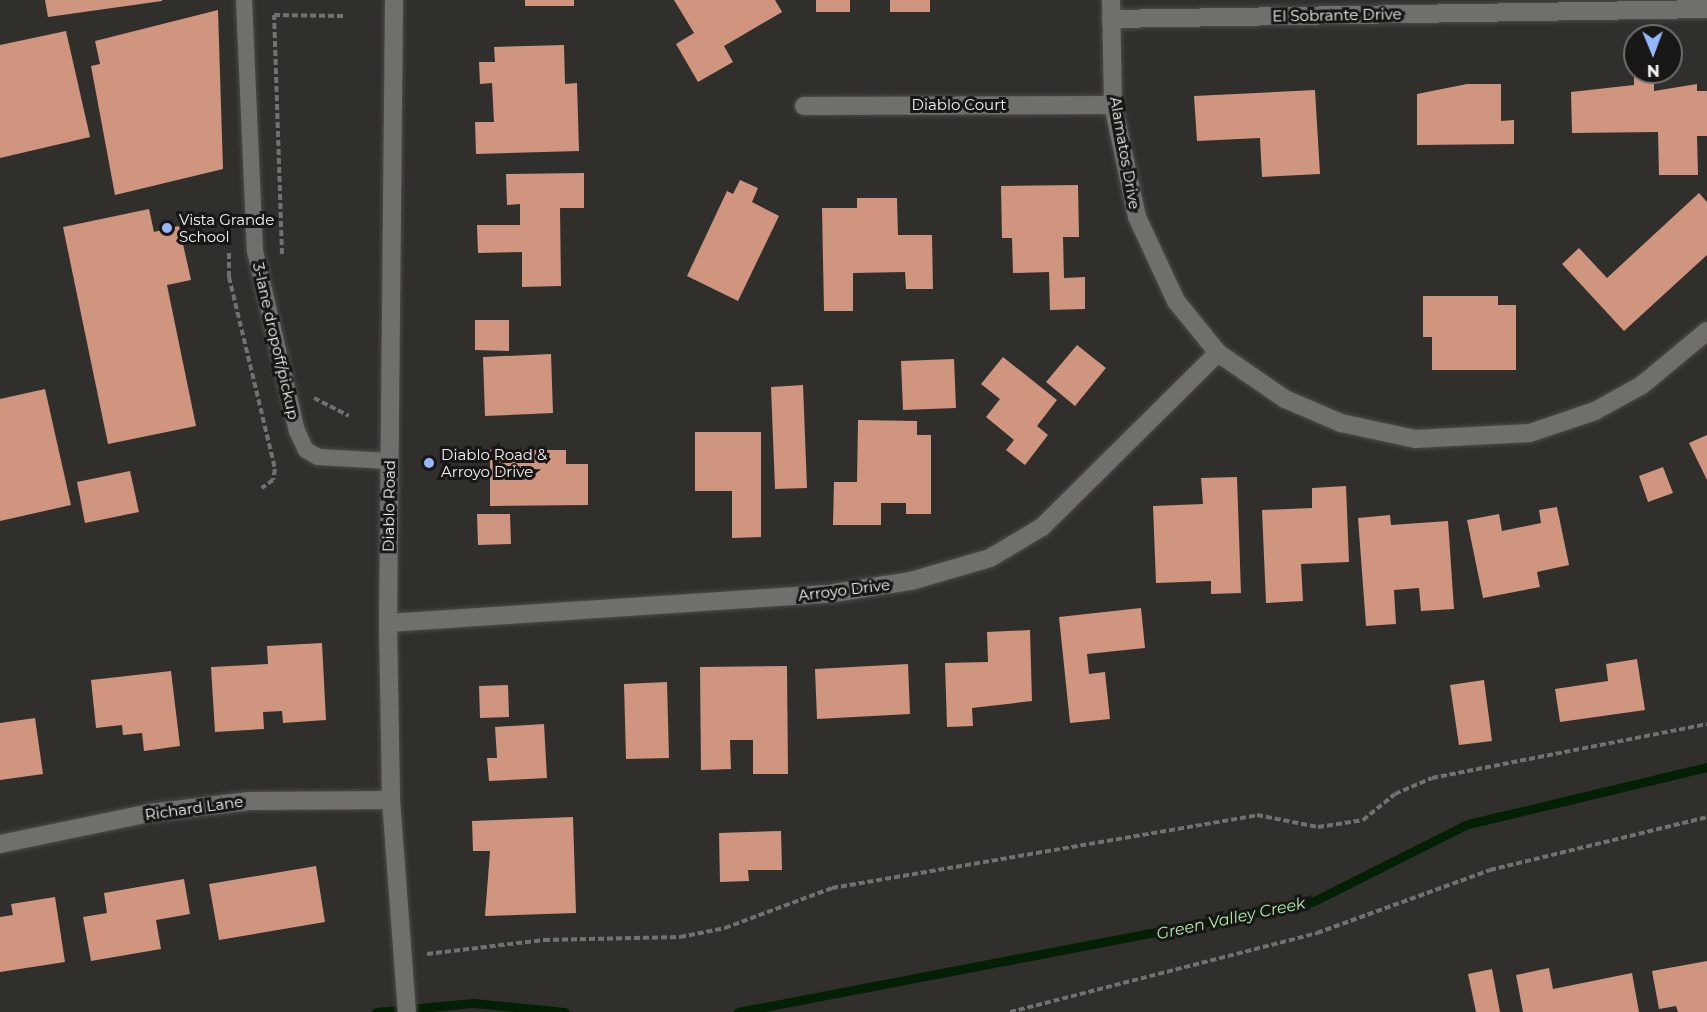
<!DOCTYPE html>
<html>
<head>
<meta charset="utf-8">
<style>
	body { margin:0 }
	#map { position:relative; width:1707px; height:1012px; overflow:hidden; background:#312f2c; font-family:Montserrat,sans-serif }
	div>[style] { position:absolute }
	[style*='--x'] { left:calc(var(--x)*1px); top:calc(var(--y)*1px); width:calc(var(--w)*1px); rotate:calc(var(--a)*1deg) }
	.stream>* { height:9px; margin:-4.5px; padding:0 4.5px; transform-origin:4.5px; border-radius:4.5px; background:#032004 }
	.building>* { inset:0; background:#cf957e }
	.path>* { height:4px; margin-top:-2px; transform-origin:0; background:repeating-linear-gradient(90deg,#73716f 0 6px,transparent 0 9px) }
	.roads { filter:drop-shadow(0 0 2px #4d4b49) drop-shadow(0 0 2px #4d4b49) }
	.service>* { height:16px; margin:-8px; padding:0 8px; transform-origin:8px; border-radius:8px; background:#716f6b }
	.minor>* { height:18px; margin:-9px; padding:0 9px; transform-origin:9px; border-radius:9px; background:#716f6b }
	.tertiary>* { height:18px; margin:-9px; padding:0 9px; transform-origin:9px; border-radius:9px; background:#716f6b }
	.dots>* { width:16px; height:16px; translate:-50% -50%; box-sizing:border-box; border:3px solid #181716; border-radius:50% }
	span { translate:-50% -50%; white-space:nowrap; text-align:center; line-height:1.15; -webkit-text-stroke:6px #181716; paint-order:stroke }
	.street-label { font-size:15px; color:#f2f1ef }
	.poi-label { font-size:15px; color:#f2f1ef }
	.left { translate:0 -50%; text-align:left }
	.water-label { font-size:16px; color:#acebab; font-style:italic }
	.north { position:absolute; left:1623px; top:24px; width:60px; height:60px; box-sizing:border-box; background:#181716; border:2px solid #6f6e6d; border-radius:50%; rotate:179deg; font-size:16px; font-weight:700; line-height:24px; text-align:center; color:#f2f1ef }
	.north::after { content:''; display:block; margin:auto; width:21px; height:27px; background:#96b6fd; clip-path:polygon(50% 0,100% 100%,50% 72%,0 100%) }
</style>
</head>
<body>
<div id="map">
	<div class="stream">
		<i style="--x:376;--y:1012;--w:97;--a:-5.3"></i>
		<i style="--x:473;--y:1003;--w:92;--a:5.6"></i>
		<i style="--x:738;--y:1012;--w:584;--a:-10.85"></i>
		<i style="--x:1312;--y:902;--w:174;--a:-26.6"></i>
		<i style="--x:1468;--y:824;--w:246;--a:-13.4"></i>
	</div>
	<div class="building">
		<i style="clip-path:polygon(45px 0,162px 0,162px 1px,48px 17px)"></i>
		<i style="clip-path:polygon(525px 0,574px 0,574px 6px,525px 6px)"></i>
		<i style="clip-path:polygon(674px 0,775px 0,782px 12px,724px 46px,733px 62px,698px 82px,676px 44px,694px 33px)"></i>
		<i style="clip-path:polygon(816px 0,850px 0,850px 12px,816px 12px)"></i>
		<i style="clip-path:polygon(890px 0,930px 0,930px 12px,890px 12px)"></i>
		<i style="clip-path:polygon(218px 10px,223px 169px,115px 195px,91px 66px,100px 64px,95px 41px)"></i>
		<i style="clip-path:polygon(66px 31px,90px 137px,0 158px,0 45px)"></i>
		<i style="clip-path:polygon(564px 45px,565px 84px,577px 83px,579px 151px,476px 154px,475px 122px,494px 122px,492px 83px,480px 84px,479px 62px,495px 62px,494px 47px)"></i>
		<i style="clip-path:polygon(1634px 73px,1654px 73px,1654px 91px,1697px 84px,1697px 91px,1707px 91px,1707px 136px,1697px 136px,1698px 175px,1659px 175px,1658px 132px,1572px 133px,1571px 92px,1634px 85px)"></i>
		<i style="clip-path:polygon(1467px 84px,1501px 84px,1501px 121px,1514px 120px,1514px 144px,1417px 145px,1417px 94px)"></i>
		<i style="clip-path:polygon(1315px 90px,1320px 174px,1262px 177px,1260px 138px,1197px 141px,1194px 96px)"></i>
		<i style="clip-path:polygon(584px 173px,584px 208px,560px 208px,561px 286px,522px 287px,522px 252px,478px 253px,477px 225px,520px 225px,520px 204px,507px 205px,506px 174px)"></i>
		<i style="clip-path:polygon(740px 180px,758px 188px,752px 202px,779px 216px,738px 301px,687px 276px,727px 191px,733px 194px)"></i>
		<i style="clip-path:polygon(1078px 185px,1079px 237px,1063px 237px,1064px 278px,1085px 277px,1085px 309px,1050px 310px,1049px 272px,1013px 273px,1012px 238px,1002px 238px,1001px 186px)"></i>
		<i style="clip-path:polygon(1699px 193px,1707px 202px,1707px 255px,1624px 331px,1562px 264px,1579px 248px,1607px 278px)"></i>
		<i style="clip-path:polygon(857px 198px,897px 198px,898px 235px,932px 235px,933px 289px,906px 289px,905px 272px,853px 273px,853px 311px,824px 311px,822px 208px,857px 208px)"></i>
		<i style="clip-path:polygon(149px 209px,154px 232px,179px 226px,191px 280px,167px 285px,196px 426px,108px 444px,63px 227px)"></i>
		<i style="clip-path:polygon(1423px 296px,1498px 296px,1498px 305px,1516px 305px,1516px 370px,1432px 370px,1432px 337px,1423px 337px)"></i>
		<i style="clip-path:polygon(475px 320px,509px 320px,509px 351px,475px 350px)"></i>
		<i style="clip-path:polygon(1077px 345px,1106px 368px,1075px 406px,1046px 382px)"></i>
		<i style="clip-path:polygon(551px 354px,553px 413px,485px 416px,483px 357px)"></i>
		<i style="clip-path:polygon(1003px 357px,1057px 400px,1037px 426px,1048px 435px,1025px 465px,1006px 450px,1014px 440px,986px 417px,1000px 399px,981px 384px)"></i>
		<i style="clip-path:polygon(954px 359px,956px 408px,903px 410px,901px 361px)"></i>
		<i style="clip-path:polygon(803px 385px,807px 488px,775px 489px,771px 387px)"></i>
		<i style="clip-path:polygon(45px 389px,71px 505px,0 521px,0 399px)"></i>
		<i style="clip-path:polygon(858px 420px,917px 421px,917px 435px,931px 435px,931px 514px,906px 514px,906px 503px,881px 503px,881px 525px,833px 525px,834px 482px,857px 482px)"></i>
		<i style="clip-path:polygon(695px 432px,761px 432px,761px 537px,732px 538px,732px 491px,695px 491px)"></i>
		<i style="clip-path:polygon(1707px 435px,1707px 480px,1689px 443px)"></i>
		<i style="clip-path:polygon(490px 450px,566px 450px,566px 464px,588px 464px,588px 505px,490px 506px)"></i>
		<i style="clip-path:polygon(1663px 467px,1673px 493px,1648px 502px,1639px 476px)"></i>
		<i style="clip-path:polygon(130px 471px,139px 512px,85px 523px,77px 482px)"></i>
		<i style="clip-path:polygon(1237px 477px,1241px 593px,1211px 594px,1211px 581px,1156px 583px,1153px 506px,1203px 504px,1201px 478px)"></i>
		<i style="clip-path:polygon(1346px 486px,1349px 562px,1301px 564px,1303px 601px,1266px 603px,1262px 510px,1312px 508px,1312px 488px)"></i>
		<i style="clip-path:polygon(1557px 507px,1569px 565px,1537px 572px,1540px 587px,1483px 598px,1467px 520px,1499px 514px,1502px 531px,1541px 523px,1539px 510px)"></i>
		<i style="clip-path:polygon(477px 514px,510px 514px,511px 544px,478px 545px)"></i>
		<i style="clip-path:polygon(1390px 515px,1391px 525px,1448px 521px,1454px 609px,1421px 611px,1419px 588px,1394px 590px,1396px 624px,1366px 626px,1358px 518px)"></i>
		<i style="clip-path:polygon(1141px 608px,1145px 648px,1087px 654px,1089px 674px,1105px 672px,1110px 719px,1070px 723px,1059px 617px)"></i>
		<i style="clip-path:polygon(1030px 630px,1032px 701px,972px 708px,973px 726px,947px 727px,945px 663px,988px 662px,987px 632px)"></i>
		<i style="clip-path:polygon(322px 643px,326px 720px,283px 723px,282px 711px,263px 712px,264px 729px,215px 732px,211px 667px,268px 664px,267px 646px)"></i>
		<i style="clip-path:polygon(1637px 659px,1645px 710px,1560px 722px,1555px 689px,1608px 681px,1606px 664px)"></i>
		<i style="clip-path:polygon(908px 664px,910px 714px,817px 719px,815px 669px)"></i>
		<i style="clip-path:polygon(787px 666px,788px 774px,753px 774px,753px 740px,730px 740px,731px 769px,701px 770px,700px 667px)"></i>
		<i style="clip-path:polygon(171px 671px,180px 746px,144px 751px,142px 733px,123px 735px,122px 725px,96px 728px,91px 680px)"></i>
		<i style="clip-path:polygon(1484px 680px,1492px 741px,1459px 745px,1450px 685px)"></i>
		<i style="clip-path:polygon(667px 682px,669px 758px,626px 759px,624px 684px)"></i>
		<i style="clip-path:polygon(508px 685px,509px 717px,480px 718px,479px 686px)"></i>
		<i style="clip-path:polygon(35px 718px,43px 774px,0 780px,0 723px)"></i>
		<i style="clip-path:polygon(544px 724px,547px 778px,489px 781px,487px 758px,497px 758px,495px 727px)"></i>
		<i style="clip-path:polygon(573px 817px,576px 913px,485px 916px,490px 851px,473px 851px,472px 821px)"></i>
		<i style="clip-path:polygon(781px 831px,782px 870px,748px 870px,749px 881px,720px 882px,719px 833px)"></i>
		<i style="clip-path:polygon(316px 866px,325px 922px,219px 940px,209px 884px)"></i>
		<i style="clip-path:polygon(184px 879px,190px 914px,156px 920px,161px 949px,91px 961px,83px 917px,107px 913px,104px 893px)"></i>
		<i style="clip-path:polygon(55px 897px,65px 962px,0 972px,0 917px,13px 915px,11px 904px)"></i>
		<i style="clip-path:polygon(1707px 961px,1707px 1012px,1678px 1012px,1676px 1006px,1659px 1009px,1652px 971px)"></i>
		<i style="clip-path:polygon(1549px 968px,1553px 989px,1632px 973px,1639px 1012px,1523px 1012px,1516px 975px)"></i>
		<i style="clip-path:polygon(1492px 969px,1500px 1012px,1476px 1012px,1468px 974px)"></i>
	</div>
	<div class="path">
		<i style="--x:229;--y:253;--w:24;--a:90"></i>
		<i style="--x:229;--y:277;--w:197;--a:76.5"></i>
		<i style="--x:275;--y:469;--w:11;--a:100"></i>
		<i style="--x:273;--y:480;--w:14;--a:144"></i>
		<i style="--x:282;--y:254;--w:239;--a:-91.9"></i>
		<i style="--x:274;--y:15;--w:69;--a:0.8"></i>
		<i style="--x:314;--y:398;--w:39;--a:27"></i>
		<i style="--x:427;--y:954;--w:118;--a:-6.8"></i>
		<i style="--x:544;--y:940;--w:136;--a:-1.3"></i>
		<i style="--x:680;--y:937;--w:46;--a:-11.3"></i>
		<i style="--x:725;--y:928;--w:114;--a:-20.5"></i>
		<i style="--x:832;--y:888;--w:431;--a:-9.7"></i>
		<i style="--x:1257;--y:815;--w:62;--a:11.1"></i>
		<i style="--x:1318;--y:827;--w:46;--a:-8.8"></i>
		<i style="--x:1363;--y:820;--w:41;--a:-39.1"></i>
		<i style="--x:1395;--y:794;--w:40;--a:-23.4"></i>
		<i style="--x:1432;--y:778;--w:280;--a:-11.1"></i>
		<i style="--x:1010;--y:1012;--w:317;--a:-14.4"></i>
		<i style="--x:1317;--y:933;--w:184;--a:-20"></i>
		<i style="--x:1490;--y:870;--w:223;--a:-13.7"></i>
	</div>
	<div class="roads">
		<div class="service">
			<i style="--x:244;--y:0;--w:251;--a:87.5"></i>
			<i style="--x:255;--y:251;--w:185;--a:76.9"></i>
			<i style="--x:297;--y:431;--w:21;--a:65"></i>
			<i style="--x:306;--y:450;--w:14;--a:30"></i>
			<i style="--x:318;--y:457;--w:71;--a:3.2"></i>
		</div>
		<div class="minor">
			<i style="--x:1111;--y:0;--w:105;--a:88.9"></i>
			<i style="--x:1113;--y:105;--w:115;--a:77.9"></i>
			<i style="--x:1137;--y:217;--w:93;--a:65.1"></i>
			<i style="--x:1176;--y:301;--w:67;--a:51.1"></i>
			<i style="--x:1218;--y:353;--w:81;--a:34.5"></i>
			<i style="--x:1285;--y:399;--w:61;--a:23.2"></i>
			<i style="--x:1341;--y:423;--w:76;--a:12.2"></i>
			<i style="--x:1415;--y:439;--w:115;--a:-3"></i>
			<i style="--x:1530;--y:433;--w:69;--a:-18.7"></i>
			<i style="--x:1595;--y:411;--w:54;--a:-29"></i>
			<i style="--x:1642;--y:385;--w:85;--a:-39.7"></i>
			<i style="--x:1111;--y:19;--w:596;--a:-0.96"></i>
			<i style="--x:804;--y:106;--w:309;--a:-0.2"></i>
			<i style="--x:388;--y:623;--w:447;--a:-3.8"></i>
			<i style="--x:834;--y:593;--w:78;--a:-8.9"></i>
			<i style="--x:911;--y:581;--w:82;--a:-16.2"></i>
			<i style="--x:990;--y:558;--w:61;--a:-30.8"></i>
			<i style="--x:1042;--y:527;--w:247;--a:-44.7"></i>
			<i style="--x:0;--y:844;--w:153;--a:-11.7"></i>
			<i style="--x:150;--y:813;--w:100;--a:-6.9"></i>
			<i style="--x:249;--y:801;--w:142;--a:-0.4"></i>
		</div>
		<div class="tertiary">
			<i style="--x:394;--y:0;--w:623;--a:90.55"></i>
			<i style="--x:388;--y:623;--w:177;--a:89"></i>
			<i style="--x:391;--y:800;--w:213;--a:85.7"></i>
		</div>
	</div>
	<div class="dots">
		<i style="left:167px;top:228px;background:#96b6fd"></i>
		<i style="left:429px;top:463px;background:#96b6fd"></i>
	</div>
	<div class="street-label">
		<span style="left:1337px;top:15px;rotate:-1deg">El Sobrante Drive</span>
		<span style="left:959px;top:105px">Diablo Court</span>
		<span style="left:1125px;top:153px;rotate:80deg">Alamatos Drive</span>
		<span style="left:276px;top:341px;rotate:77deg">3-lane dropoff/pickup</span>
		<span style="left:389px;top:506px;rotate:-89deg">Diablo Road</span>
		<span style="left:844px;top:590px;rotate:-7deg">Arroyo Drive</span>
		<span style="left:194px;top:808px;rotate:-8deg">Richard Lane</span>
	</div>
	<div class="poi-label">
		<span class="left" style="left:179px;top:228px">Vista Grande<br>School</span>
		<span class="left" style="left:441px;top:463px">Diablo Road &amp;<br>Arroyo Drive</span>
	</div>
	<div class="water-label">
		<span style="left:1231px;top:919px;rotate:-12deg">Green Valley Creek</span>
	</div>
	<div class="north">N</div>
</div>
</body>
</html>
